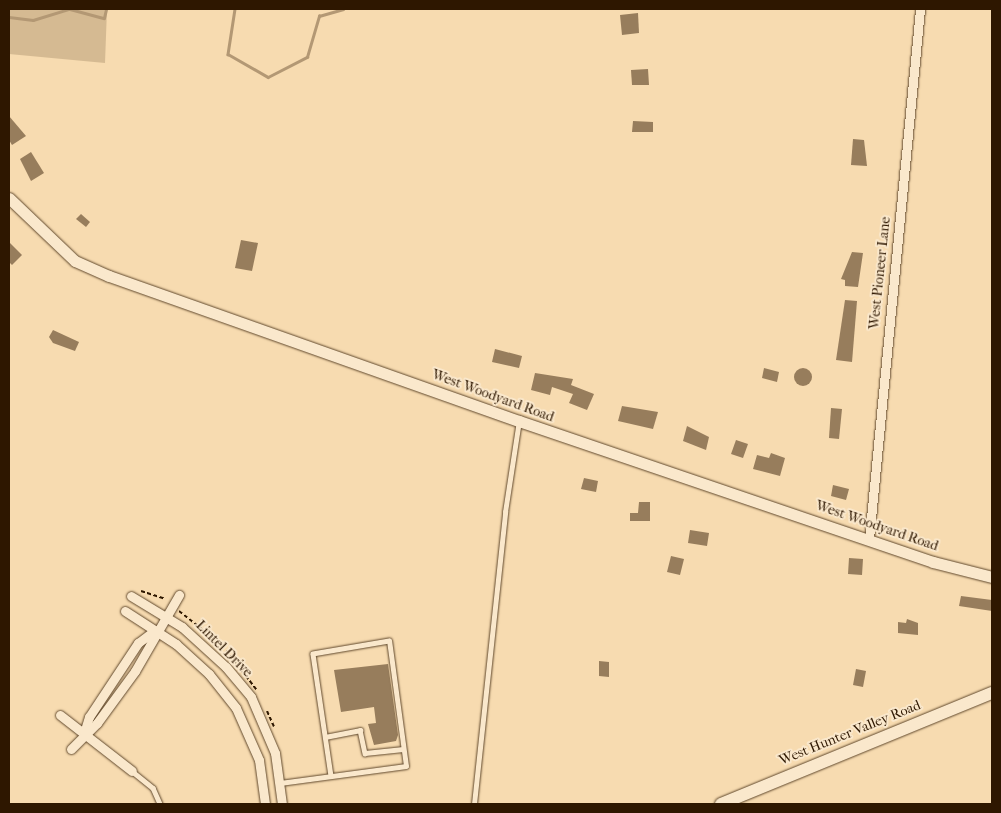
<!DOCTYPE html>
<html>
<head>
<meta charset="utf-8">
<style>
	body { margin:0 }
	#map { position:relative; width:1001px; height:813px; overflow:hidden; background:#f7dbb0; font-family:"IM FELL French Canon",serif }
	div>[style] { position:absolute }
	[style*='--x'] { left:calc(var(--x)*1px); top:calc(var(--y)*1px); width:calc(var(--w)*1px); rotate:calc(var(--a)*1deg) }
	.green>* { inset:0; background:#d5ba92 }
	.stream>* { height:2.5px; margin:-1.25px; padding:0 1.25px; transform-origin:1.25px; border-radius:1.25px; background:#b39874 }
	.building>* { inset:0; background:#977d5c }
	.round { border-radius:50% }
	.path>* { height:2px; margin-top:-1px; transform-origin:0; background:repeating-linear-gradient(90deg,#2e1700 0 4px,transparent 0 6.5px) }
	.roads { filter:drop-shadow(0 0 1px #60482c) drop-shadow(0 0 1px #60482c) }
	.service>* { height:4.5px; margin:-2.25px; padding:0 2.25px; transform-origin:2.25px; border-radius:2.25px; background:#fae8cc }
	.minor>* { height:9px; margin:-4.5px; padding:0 4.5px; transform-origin:4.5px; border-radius:4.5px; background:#fae8cc }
	.tertiary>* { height:11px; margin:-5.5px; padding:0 5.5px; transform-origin:5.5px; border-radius:5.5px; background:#fae8cc }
	.secondary>* { height:12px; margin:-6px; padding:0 6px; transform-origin:6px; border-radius:6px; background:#fae8cc }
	span { translate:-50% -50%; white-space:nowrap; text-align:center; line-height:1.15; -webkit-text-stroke:4px #fae8cc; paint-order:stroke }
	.street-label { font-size:14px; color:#2e1700 }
	.frame { position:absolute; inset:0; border:10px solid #2e1700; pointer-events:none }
</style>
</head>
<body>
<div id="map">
	<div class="green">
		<i style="clip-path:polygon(9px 9px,107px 9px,105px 63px,9px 54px)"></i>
	</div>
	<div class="stream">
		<i style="--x:202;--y:9;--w:13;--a:0"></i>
		<i style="--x:235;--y:9;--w:46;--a:98.8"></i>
		<i style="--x:228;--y:54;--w:46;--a:29.9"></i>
		<i style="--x:268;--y:77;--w:44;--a:-27.1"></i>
		<i style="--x:307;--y:57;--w:43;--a:-73.7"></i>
		<i style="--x:319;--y:16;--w:25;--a:-16"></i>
		<i style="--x:9;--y:17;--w:24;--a:7"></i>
		<i style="--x:33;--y:20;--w:39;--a:-17"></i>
		<i style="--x:70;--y:9;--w:35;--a:15"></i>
		<i style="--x:104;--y:18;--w:9;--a:-77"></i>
	</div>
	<div class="building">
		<i style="clip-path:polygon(638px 13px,639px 33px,622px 35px,620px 15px)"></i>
		<i style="clip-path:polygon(648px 69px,649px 85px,632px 85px,631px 70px)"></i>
		<i style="clip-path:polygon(9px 116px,26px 136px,12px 145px,9px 140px)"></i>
		<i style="clip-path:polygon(633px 121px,653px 122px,653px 132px,632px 132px)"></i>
		<i style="clip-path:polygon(853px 139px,864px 140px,867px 166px,851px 165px)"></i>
		<i style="clip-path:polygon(31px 152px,44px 173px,31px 181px,20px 159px)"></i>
		<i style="clip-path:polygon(81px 214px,90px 222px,86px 227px,76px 219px)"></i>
		<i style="clip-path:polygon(241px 240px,258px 243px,252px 271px,235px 268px)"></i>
		<i style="clip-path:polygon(9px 242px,22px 255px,12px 265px,9px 262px)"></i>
		<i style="clip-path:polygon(852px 252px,863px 253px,858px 287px,845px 286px,845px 280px,841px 279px)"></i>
		<i style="clip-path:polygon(845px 300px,857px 301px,852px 362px,836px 360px)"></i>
		<i style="clip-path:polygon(53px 330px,79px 342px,75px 351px,53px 343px,49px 337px)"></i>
		<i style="clip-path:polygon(495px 349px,522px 356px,519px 368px,492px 362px)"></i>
		<i class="round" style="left:794px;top:368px;width:18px;height:18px"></i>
		<i style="clip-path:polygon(764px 368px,779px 372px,777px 382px,762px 378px)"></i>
		<i style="clip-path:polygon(535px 373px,573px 379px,571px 385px,594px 394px,587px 410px,569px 403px,573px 394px,552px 387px,550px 395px,531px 390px)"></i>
		<i style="clip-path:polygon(622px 406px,658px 412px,653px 429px,618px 421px)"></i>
		<i style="clip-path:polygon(831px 408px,842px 409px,839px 439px,829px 438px)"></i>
		<i style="clip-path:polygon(687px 426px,709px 437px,706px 450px,683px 441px)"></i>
		<i style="clip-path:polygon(736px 440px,748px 444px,743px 458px,731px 454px)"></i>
		<i style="clip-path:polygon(771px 453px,785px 458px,780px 476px,753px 469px,757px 455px,769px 458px)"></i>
		<i style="clip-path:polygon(584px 478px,598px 481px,596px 492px,581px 489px)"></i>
		<i style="clip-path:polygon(833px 485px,849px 489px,846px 500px,831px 496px)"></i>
		<i style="clip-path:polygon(639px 502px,650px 502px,650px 521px,630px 521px,630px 513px,638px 513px)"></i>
		<i style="clip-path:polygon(690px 530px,709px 533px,707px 546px,688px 543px)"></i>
		<i style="clip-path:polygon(671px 556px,684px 559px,680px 575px,667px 572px)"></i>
		<i style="clip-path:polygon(849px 558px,863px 559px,862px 575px,848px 574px)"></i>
		<i style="clip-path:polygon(961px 596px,992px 600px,992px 611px,959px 606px)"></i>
		<i style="clip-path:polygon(907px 619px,918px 623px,918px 635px,898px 633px,898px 622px,906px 623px)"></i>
		<i style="clip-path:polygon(599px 661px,609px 662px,609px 677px,599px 676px)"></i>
		<i style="clip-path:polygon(388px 664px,398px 735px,396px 741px,374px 745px,368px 724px,376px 723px,374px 707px,341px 712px,334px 670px)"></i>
		<i style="clip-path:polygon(856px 669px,866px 671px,863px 687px,853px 685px)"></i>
	</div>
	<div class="path">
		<i style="--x:141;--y:591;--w:26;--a:18"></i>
		<i style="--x:179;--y:611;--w:55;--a:38.3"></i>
		<i style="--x:222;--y:645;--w:56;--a:52.3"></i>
		<i style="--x:267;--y:711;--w:17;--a:66"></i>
	</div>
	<div class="roads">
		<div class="service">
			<i style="--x:325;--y:737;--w:36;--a:-11"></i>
			<i style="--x:360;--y:730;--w:24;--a:78"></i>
			<i style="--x:365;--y:753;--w:38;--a:-6"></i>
			<i style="--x:132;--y:771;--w:27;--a:39"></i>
			<i style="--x:153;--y:788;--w:17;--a:66"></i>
			<i style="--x:280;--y:783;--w:127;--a:-7.7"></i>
			<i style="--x:406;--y:766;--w:126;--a:-97.7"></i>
			<i style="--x:389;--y:641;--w:77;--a:170.3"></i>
			<i style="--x:313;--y:654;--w:123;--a:81.6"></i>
			<i style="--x:474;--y:804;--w:294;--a:-83.9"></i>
			<i style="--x:505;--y:512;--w:92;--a:-81.3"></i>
		</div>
		<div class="minor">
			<i style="--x:869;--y:539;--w:532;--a:-84.5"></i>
			<i style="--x:131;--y:596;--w:60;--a:31.3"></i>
			<i style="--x:182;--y:627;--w:59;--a:42.3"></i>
			<i style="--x:226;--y:667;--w:39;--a:50"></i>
			<i style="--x:251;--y:697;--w:61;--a:66.8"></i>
			<i style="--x:275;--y:753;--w:51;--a:82.2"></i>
			<i style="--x:125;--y:611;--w:61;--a:32.9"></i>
			<i style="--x:176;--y:644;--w:45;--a:42.3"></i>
			<i style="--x:209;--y:674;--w:43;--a:51.5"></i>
			<i style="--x:236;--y:708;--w:57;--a:66.1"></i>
			<i style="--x:259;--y:760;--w:44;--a:82.2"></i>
			<i style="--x:60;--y:715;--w:91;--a:37.9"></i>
			<i style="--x:84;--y:733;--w:17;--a:-73"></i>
			<i style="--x:89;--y:717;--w:89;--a:-56.5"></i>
			<i style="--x:138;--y:643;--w:21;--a:-37"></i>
			<i style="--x:71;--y:749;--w:37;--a:-45"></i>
			<i style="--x:97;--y:723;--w:64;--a:-53.8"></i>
			<i style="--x:135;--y:671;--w:88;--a:-59.9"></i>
		</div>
		<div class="tertiary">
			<i style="--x:9;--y:198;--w:91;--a:43.7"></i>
			<i style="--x:75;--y:261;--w:37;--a:24"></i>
			<i style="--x:109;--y:276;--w:435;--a:19.5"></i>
			<i style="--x:519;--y:421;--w:437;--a:18.8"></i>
			<i style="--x:933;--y:562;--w:61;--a:14.3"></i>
		</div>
		<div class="secondary">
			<i style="--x:721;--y:804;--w:293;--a:-22.3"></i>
		</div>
	</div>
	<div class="street-label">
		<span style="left:880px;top:273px;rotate:-84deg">West Pioneer Lane</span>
		<span style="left:493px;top:396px;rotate:20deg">West Woodyard Road</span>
		<span style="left:877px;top:526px;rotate:19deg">West Woodyard Road</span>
		<span style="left:224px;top:649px;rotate:45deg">Lintel Drive</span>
		<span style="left:850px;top:733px;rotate:-22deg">West Hunter Valley Road</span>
	</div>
	<div class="frame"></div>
</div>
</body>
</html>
